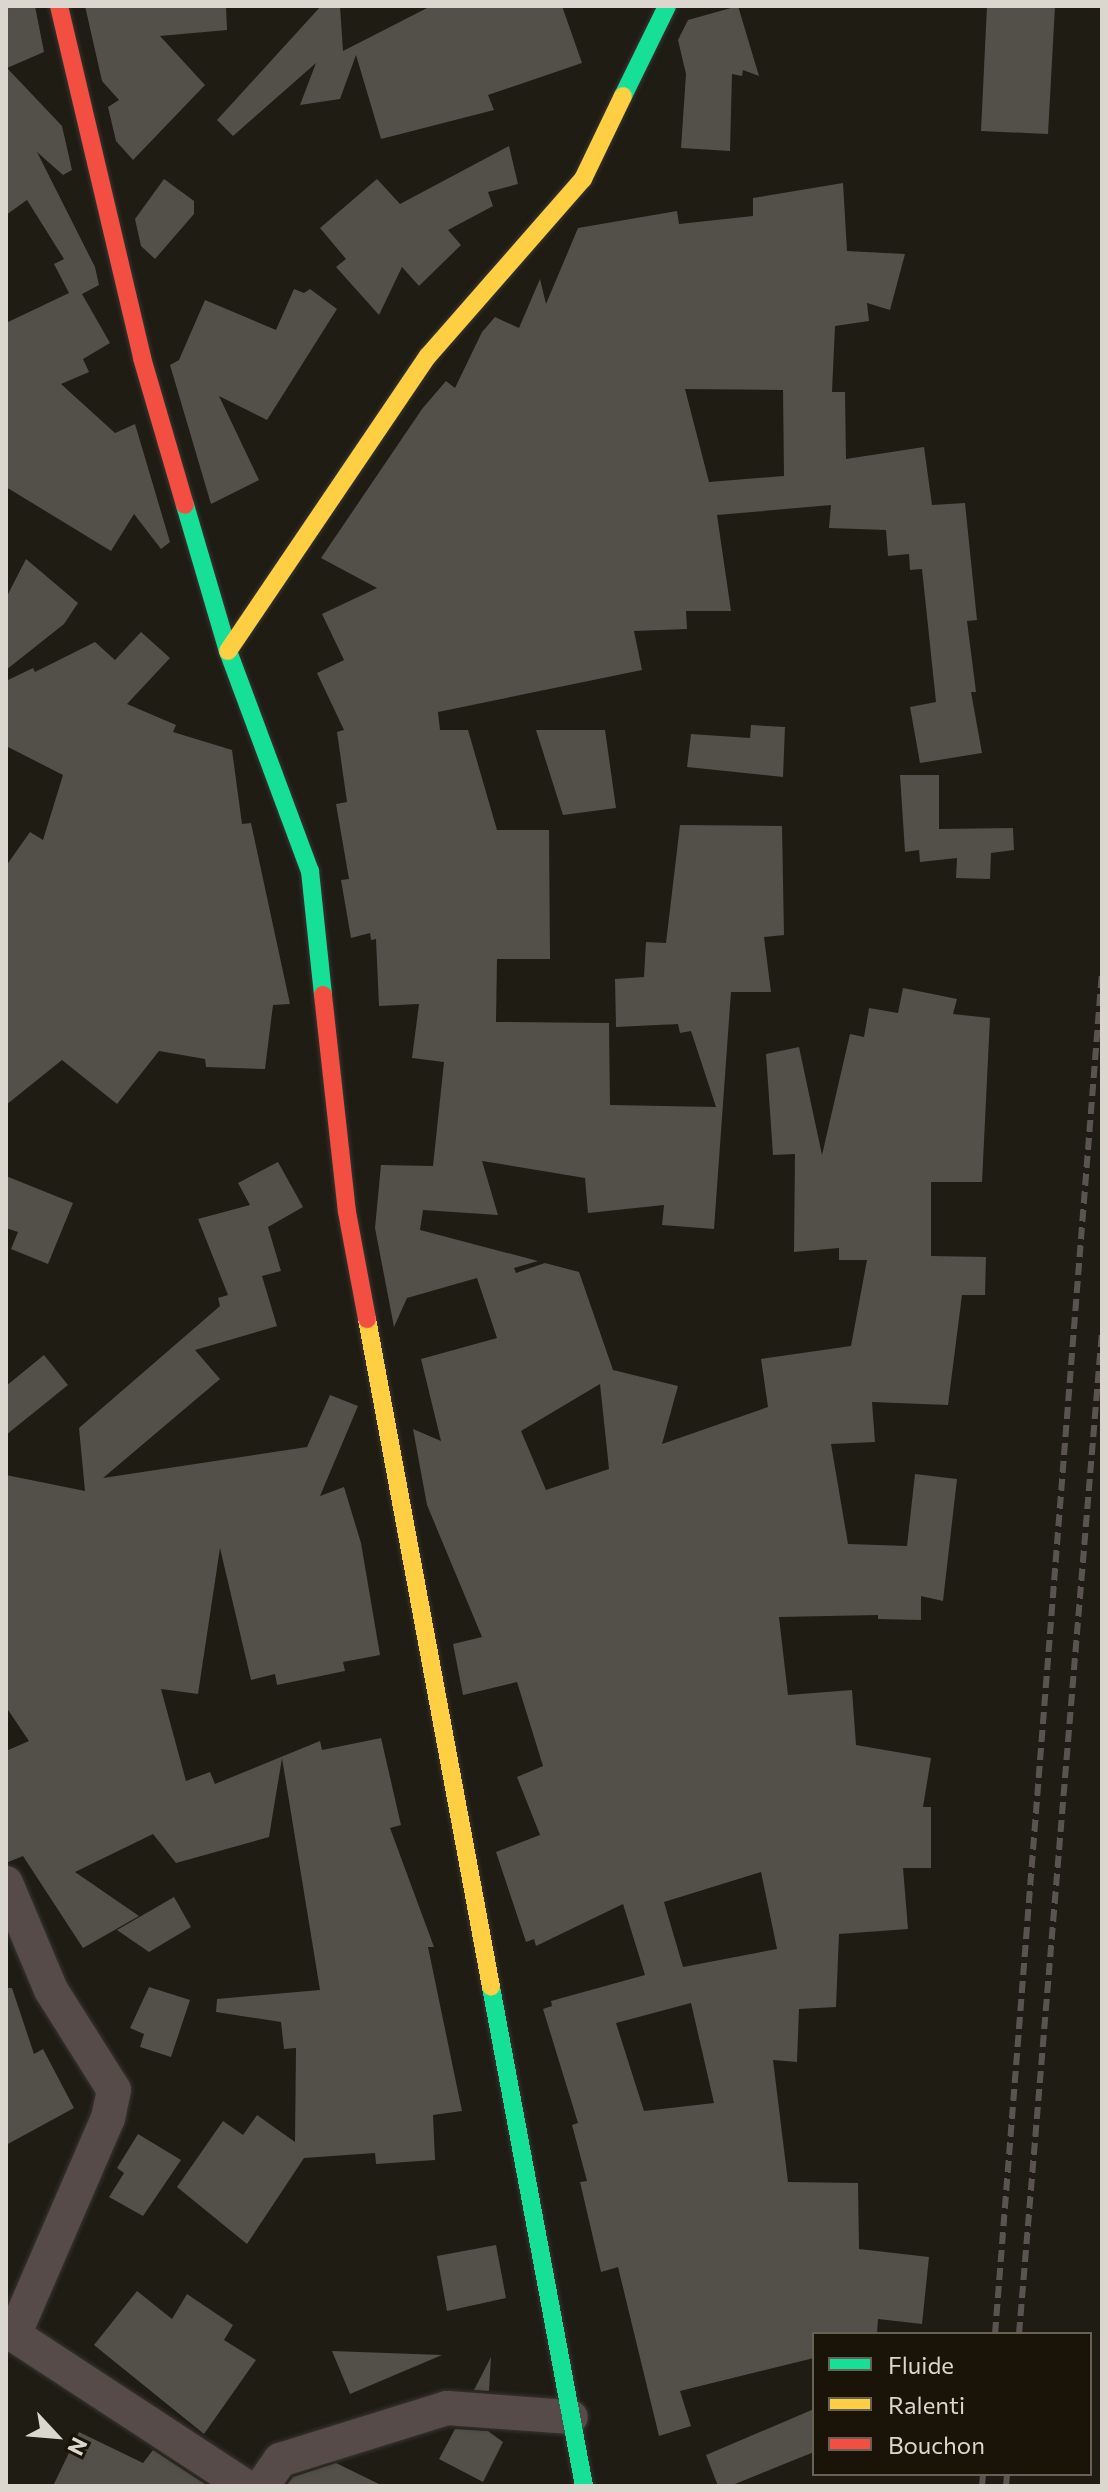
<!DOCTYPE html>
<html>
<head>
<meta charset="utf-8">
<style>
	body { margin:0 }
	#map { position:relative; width:1108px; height:2492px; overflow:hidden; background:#1f1c14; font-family:Commissioner,sans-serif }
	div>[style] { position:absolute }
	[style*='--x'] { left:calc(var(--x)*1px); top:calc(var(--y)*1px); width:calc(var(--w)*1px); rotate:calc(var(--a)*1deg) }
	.building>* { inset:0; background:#534f49 }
	.roads { filter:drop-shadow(0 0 2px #38352f) drop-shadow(0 0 2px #38352f) }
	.street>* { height:34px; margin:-17px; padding:0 17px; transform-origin:17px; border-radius:17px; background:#574b4a }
	.fast>* { height:18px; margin:-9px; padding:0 9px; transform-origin:9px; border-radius:9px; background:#16e098 }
	.slow>* { height:18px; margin:-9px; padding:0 9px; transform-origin:9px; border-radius:9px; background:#ffcf43 }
	.jam>* { height:18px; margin:-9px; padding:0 9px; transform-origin:9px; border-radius:9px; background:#f24e42 }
	.rail>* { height:6px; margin-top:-3px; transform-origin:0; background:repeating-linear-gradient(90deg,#5b5350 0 12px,transparent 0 18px) }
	span { translate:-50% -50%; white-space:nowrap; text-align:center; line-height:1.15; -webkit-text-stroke:8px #1a1308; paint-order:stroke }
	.frame { position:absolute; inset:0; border:8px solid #dbd7cf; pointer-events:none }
	.legend { position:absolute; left:812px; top:2332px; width:280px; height:144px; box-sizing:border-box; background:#1a1308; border:2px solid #676158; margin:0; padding:10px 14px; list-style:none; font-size:24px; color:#dbd7cf }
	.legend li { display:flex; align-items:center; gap:16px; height:40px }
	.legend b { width:40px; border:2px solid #676158 }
	.north { position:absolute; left:16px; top:2396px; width:80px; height:80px; -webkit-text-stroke:6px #1a1308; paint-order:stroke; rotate:116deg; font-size:22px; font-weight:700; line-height:32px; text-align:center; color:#dbd7cf }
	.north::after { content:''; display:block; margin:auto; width:28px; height:36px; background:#dbd7cf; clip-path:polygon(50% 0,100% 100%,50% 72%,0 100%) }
</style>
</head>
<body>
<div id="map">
	<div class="building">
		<i style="clip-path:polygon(6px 6px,35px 6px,44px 52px,7px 68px,62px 126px,72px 170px,63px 175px,37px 152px,95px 267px,99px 285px,82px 294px,110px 343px,83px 359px,89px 372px,61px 384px,115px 433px,135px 424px,170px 542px,161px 549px,134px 514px,111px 551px,6px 487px,6px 323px,69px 293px,54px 264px,64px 259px,27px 200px,6px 215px)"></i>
		<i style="clip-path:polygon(85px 6px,226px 6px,227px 30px,160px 36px,205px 85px,133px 160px,116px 141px,108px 107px,119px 100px,102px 81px)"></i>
		<i style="clip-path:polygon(321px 6px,340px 6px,343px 51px,431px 6px,562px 6px,582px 63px,488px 95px,494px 110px,381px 139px,356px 55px,340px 99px,300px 105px,316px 63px,233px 136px,217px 120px)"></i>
		<i style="clip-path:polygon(738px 6px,759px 76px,743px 70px,742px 76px,732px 74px,730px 151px,681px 148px,686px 74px,678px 40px,688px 20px)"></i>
		<i style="clip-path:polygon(987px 6px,1055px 6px,1048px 134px,981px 131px)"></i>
		<i style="clip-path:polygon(509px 146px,518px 184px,488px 192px,493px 206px,448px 230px,461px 245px,419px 286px,402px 267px,379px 315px,336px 267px,346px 259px,320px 228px,377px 179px,400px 204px)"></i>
		<i style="clip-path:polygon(164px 179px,194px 201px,194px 214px,155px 259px,141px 246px,135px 219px)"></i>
		<i style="clip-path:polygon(evenodd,843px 183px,847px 251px,905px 254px,890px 310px,867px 303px,869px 321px,835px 326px,832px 392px,845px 392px,846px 459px,924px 447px,932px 505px,965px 503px,977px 620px,967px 621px,976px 692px,971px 692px,982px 753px,920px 763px,910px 707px,936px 702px,922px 569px,910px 570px,909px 554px,888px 556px,886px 530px,829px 528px,831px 505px,717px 515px,731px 611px,686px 611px,687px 629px,634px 631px,642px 670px,438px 712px,440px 730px,468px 730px,497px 830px,549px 830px,550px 959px,497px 959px,496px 1022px,609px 1023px,610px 1105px,716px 1107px,691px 1031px,680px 1033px,678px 1024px,616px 1027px,615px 979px,644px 977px,646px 942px,666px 943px,680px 825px,782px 826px,784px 935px,764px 937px,771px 992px,731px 992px,714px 1229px,662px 1225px,664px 1205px,588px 1213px,585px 1178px,482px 1161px,498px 1215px,423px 1210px,420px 1230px,538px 1261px,514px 1268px,516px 1273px,545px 1263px,579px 1272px,613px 1370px,678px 1386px,662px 1444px,768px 1407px,761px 1359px,851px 1346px,867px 1260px,839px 1260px,839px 1248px,794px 1252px,795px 1154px,773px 1155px,766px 1054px,799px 1047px,822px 1155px,850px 1034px,864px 1037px,869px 1008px,898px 1013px,903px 988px,957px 999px,953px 1014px,990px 1018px,982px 1182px,931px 1182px,931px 1256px,986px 1257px,985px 1295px,962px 1295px,948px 1405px,872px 1402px,875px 1442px,831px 1444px,848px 1544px,907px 1546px,915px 1474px,957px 1479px,943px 1601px,921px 1596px,921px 1620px,878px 1619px,878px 1615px,779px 1617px,788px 1695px,852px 1690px,856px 1745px,931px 1758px,923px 1807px,931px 1807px,931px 1868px,903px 1868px,908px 1929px,839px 1934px,836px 2007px,799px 2009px,797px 2062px,773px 2060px,788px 2182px,858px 2183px,859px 2249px,929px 2257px,922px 2324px,878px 2319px,877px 2334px,814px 2334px,814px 2358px,680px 2391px,691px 2426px,659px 2436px,618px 2267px,601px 2272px,580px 2182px,587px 2181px,572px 2125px,578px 2123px,543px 2009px,552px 2006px,551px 2001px,645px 1975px,623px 1904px,536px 1946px,534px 1939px,526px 1942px,496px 1852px,540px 1835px,517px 1777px,543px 1766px,517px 1682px,463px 1695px,453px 1644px,482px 1637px,427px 1505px,413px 1429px,441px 1441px,421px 1359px,497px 1338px,477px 1278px,407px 1298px,394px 1327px,375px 1228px,381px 1165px,433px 1166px,444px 1062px,412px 1058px,419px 1004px,379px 1006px,376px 939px,371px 940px,370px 933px,351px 938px,341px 880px,349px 879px,336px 804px,347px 802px,337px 732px,344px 730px,317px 673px,344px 660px,322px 614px,377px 588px,321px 558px,422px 409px,446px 381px,455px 388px,482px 332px,495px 317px,519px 328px,540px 279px,546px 304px,578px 228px,677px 211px,679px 224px,753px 216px,753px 198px,843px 183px,685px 389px,783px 390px,784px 476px,709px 482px,685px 389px,843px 183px,600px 1384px,609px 1469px,546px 1490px,521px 1431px,600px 1384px,843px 183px,761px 1872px,777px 1949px,683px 1967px,664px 1902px,761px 1872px,843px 183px,691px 2003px,714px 2103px,644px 2111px,616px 2023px,691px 2003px)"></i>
		<i style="clip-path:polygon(294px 289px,304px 293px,310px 289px,337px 309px,267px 420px,219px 396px,259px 480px,211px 504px,170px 365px,179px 360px,205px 300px,276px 330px)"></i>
		<i style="clip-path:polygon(26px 559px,78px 603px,64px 624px,6px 670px,6px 598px)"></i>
		<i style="clip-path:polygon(141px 632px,170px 658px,127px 704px,176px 725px,173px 732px,232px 750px,242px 824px,251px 823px,290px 1004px,273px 1005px,265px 1069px,206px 1067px,205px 1059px,159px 1051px,117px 1104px,62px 1060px,6px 1105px,6px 866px,30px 832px,43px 840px,63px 775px,6px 746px,6px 681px,33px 668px,35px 672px,95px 642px,115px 660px)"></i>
		<i style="clip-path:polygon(751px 725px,785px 727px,783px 777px,687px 767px,691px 734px,750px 738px)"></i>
		<i style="clip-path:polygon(536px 730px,605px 730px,616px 808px,563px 815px)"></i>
		<i style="clip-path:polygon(900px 775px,939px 775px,939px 829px,1013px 828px,1014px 850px,991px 853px,990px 879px,956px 878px,957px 858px,920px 862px,919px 850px,905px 852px)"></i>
		<i style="clip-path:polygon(278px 1162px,303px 1207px,268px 1227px,281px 1271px,262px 1276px,277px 1326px,195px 1350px,220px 1379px,103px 1478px,307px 1447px,330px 1395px,358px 1406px,320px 1496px,344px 1487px,361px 1543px,380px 1655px,343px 1662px,345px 1671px,277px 1685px,275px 1674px,251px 1680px,220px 1548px,198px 1694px,161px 1689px,186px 1781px,210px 1772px,215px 1784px,320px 1741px,322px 1750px,381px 1738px,401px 1825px,390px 1828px,434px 1947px,428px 1947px,462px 2111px,433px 2115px,435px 2160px,376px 2164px,375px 2153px,304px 2158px,247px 2244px,177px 2187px,223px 2121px,243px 2135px,257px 2115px,295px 2142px,296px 2048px,284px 2049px,281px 2022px,216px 2012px,217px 1999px,320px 1990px,282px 1758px,269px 1837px,176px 1863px,153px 1834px,75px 1872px,139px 1916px,83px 1948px,23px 1856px,6px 1863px,6px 1751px,29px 1741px,6px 1707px,6px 1475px,85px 1491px,79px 1428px,220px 1306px,218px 1298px,228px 1295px,198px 1219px,250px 1205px,238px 1183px)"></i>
		<i style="clip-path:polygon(6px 1176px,73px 1203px,48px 1264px,11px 1249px,18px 1232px,6px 1228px)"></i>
		<i style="clip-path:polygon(44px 1355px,68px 1385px,6px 1435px,6px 1386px)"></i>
		<i style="clip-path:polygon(174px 1897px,191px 1927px,149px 1952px,117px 1930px)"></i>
		<i style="clip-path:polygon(149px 1987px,190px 2000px,171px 2057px,140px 2047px,144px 2034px,130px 2028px)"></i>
		<i style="clip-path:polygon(6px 1988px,12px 1988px,34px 2054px,43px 2049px,74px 2108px,6px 2145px)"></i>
		<i style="clip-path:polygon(138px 2134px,181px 2160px,143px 2216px,109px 2197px,124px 2173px,117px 2168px)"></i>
		<i style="clip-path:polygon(496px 2245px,506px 2298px,447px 2311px,437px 2256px)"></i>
		<i style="clip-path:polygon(137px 2291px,172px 2319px,187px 2294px,233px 2325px,224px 2340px,256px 2360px,204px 2434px,94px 2345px)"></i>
		<i style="clip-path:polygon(332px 2351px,442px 2355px,350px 2394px)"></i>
		<i style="clip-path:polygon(491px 2357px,489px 2391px,474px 2390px)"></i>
		<i style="clip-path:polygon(814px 2409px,814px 2452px,730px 2486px,718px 2486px,706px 2455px)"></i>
		<i style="clip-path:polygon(455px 2429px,488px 2431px,503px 2442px,483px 2482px,439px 2459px)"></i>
		<i style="clip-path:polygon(79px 2432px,143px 2463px,153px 2450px,208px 2486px,53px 2486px)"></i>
		<i style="clip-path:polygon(336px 2463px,383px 2486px,286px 2486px,293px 2477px)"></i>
	</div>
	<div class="roads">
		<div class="street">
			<i style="--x:6;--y:1883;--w:116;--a:67.2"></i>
			<i style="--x:51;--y:1990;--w:118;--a:57.8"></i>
			<i style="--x:114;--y:2090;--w:29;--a:102"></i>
			<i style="--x:108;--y:2118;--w:236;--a:113.4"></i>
			<i style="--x:14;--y:2335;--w:276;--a:33.2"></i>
			<i style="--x:262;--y:2486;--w:32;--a:-55"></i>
			<i style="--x:280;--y:2460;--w:175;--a:-17.3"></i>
			<i style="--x:447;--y:2408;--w:124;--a:4.2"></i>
		</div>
		<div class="fast">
			<i style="--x:623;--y:96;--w:100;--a:-63.9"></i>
			<i style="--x:185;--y:505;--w:152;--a:73.6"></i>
			<i style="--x:228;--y:651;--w:235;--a:69.6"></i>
			<i style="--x:310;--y:871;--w:125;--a:84"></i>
			<i style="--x:491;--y:1987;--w:508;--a:79.44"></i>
		</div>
		<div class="slow">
			<i style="--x:228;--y:651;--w:356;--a:-55.9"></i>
			<i style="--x:428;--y:356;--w:235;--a:-48.8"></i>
			<i style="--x:583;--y:179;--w:92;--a:-64.3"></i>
			<i style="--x:367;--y:1319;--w:679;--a:79.48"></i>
		</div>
		<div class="jam">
			<i style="--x:59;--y:6;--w:362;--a:76.7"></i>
			<i style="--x:142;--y:358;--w:153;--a:73.7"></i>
			<i style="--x:323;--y:995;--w:218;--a:83.7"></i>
			<i style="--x:347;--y:1212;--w:109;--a:79.4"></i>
		</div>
	</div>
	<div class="rail">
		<i style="--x:995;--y:2334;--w:1367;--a:-85.51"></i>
		<i style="--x:1019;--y:2334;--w:1006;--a:-85.27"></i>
		<i style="--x:982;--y:2486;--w:12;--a:-85"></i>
		<i style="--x:1006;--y:2486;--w:12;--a:-85"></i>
	</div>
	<div class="frame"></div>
	<ul class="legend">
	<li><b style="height:10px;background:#16e098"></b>Fluide</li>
	<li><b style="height:10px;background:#ffcf43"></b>Ralenti</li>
	<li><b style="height:10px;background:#f24e42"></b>Bouchon</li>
	</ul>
	<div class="north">N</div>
</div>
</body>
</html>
